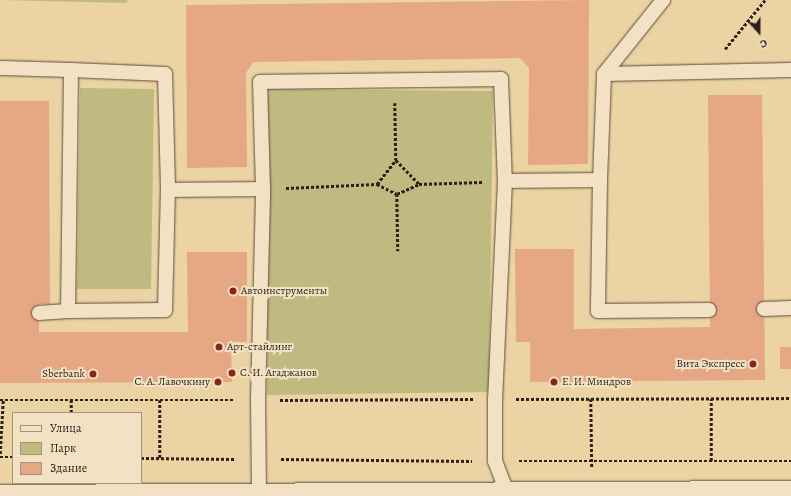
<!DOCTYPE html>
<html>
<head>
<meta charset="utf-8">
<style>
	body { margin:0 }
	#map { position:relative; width:791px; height:496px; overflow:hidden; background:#ebd3a3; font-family:Alegreya,serif }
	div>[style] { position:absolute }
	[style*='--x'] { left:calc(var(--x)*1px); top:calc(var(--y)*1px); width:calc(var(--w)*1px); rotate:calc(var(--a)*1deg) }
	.green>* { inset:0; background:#beba80 }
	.building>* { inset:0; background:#e6a785 }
	.path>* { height:2.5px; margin-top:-1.25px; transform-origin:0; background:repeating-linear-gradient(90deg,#2d1f1a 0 3px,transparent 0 5px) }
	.roads { filter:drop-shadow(0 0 1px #5c4c3c) drop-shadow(0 0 1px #5c4c3c) }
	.lane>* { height:14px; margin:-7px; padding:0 7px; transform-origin:7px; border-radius:7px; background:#f2e2c3 }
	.secondary>* { height:22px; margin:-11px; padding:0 11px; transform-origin:11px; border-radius:11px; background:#f2e2c3 }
	.dots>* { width:11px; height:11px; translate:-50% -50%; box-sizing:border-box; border:2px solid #f2e2c3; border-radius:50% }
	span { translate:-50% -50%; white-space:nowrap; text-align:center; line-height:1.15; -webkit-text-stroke:4px #f2e2c3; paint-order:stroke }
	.poi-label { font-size:11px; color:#2d1f1a }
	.left { translate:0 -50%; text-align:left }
	.right { translate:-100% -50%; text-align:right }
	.legend { position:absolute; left:12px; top:412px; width:130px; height:72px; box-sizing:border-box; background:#f2e2c3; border:1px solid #a3947f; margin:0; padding:5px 7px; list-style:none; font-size:12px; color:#2d1f1a }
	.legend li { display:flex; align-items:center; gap:8px; height:20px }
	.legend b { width:20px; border:1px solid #a3947f }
	.north { position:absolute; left:739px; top:12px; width:40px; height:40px; -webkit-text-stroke:3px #f2e2c3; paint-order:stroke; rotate:159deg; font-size:11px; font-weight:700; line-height:16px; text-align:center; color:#2d1f1a }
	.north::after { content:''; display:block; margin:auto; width:14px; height:18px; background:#2d1f1a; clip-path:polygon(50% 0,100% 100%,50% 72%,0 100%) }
</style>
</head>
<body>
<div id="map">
	<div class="green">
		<i style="clip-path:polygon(0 0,128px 0,126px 3px)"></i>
		<i style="clip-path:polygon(80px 88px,154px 89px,151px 289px,77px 289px)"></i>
		<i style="clip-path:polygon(268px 89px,493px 91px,489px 392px,267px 395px)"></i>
	</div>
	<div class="building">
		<i style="clip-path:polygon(589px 0,588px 164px,528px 165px,529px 68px,520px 58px,253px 62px,246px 73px,247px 167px,187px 168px,186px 5px)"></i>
		<i style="clip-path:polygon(708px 95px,762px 95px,765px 380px,530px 382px,530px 342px,516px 342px,515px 249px,574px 249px,574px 329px,710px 327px)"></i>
		<i style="clip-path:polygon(0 101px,49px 101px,50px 304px,39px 304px,39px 332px,188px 332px,187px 252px,247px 252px,247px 342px,231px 342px,232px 382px,0 383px)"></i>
		<i style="clip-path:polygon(780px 347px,791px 347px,791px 369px,780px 369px)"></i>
	</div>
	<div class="path">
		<i style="--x:725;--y:49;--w:63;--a:-50.8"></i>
		<i style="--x:395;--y:103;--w:57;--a:89"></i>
		<i style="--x:396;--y:160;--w:33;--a:46"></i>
		<i style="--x:377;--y:184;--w:31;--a:-52"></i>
		<i style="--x:286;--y:188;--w:91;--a:-2.5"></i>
		<i style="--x:377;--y:184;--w:22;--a:27"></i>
		<i style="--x:397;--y:194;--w:24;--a:-24"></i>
		<i style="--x:419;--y:184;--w:63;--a:-1.8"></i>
		<i style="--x:397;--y:194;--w:57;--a:89"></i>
		<i style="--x:516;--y:399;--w:275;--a:-0.2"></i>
		<i style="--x:591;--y:399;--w:69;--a:89.2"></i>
		<i style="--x:0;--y:400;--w:235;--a:0"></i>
		<i style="--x:160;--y:400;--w:58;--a:90"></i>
		<i style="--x:280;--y:400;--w:193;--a:-0.3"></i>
		<i style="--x:71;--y:413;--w:13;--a:-90"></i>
		<i style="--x:0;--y:454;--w:54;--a:-86.8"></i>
		<i style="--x:0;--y:457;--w:13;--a:0"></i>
		<i style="--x:141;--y:458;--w:95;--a:0.6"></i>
		<i style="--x:281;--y:459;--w:191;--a:0.6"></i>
		<i style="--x:519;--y:461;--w:272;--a:0"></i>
		<i style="--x:711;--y:461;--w:62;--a:-90"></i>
	</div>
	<div class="roads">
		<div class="lane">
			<i style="--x:0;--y:68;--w:71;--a:1.6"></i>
			<i style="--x:71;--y:70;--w:241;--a:90.7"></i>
			<i style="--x:68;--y:311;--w:97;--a:-0.6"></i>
			<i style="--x:165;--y:310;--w:120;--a:-88.6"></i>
			<i style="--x:168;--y:190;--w:95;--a:-0.6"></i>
			<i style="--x:71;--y:70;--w:94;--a:2.4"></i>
			<i style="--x:165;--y:74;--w:116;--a:88.5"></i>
			<i style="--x:604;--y:74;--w:187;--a:-1.2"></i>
			<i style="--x:600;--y:180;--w:106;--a:-87.8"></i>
			<i style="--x:604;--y:74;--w:95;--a:-51.4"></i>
			<i style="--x:505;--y:181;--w:95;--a:-0.6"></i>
			<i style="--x:600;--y:180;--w:131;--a:90.9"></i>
			<i style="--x:598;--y:311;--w:111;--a:-0.5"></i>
			<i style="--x:764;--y:309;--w:27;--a:-2"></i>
			<i style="--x:39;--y:313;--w:29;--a:-4"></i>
			<i style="--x:259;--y:494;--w:94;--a:-90.6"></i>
			<i style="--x:258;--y:400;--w:211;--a:-88.6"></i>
			<i style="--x:263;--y:189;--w:107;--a:-91.6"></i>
			<i style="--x:260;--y:82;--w:241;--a:-0.7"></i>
			<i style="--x:501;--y:79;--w:102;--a:87.8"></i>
			<i style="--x:505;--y:181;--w:218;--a:92.6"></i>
			<i style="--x:495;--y:399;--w:62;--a:90"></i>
			<i style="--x:495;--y:461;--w:34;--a:69"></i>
		</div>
		<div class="secondary">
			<i style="--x:0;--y:496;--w:791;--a:-0.29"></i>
		</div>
	</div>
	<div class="dots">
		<i style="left:233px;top:291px;background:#8f2418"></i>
		<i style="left:219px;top:347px;background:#8f2418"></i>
		<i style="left:753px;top:364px;background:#8f2418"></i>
		<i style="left:232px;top:373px;background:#8f2418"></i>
		<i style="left:93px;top:374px;background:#8f2418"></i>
		<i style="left:218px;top:382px;background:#8f2418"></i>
		<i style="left:554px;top:382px;background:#8f2418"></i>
	</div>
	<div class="poi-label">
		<span class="left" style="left:241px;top:291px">Автоинструменты</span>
		<span class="left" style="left:227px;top:347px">Арт-стайлинг</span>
		<span class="right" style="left:745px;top:364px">Вита Экспресс</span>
		<span class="left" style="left:240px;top:373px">С. И. Агаджанов</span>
		<span class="right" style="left:85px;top:374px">Sberbank</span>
		<span class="right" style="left:210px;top:382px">С. А. Лавочкину</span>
		<span class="left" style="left:562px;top:382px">Е. И. Миндров</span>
	</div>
	<ul class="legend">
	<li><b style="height:5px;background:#f2e2c3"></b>Улица</li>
	<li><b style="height:11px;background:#beba80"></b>Парк</li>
	<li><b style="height:11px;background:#e6a785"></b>Здание</li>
	</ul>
	<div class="north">С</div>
</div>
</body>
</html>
